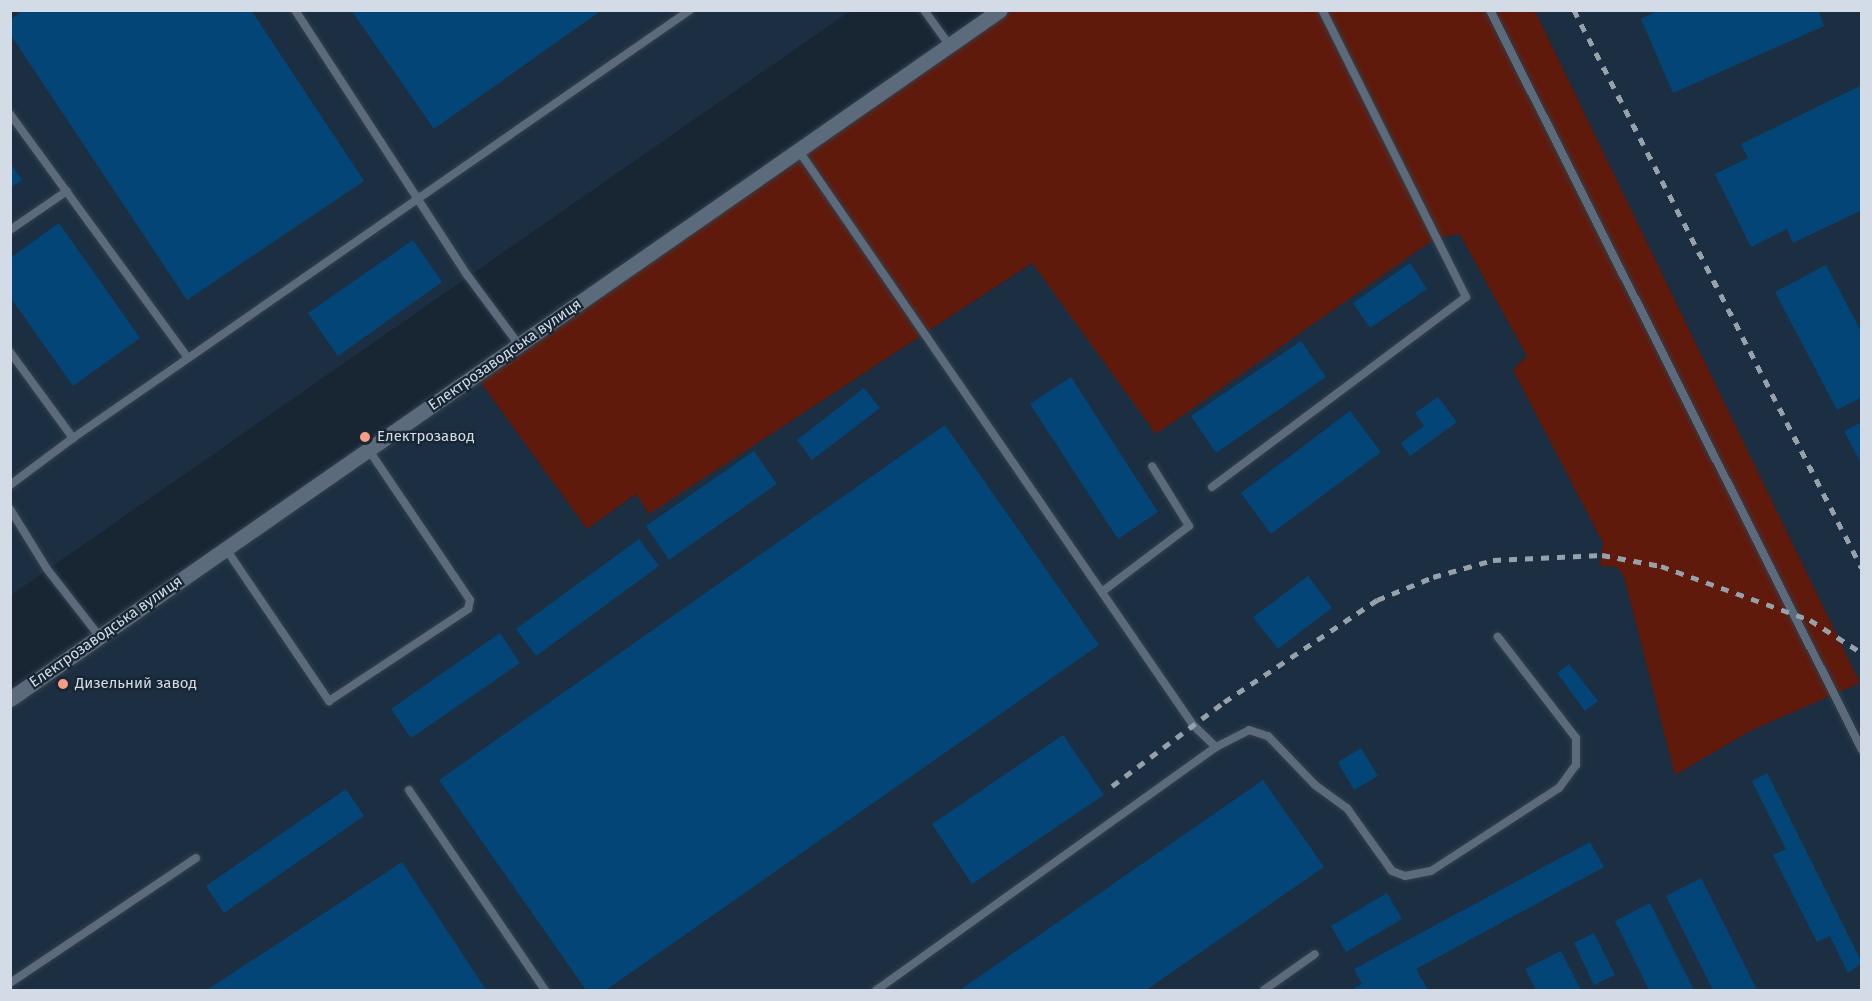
<!DOCTYPE html>
<html>
<head>
<meta charset="utf-8">
<style>
	body { margin:0 }
	#map { position:relative; width:1872px; height:1001px; overflow:hidden; background:#182634; font-family:"Fira Sans",sans-serif }
	div>[style] { position:absolute }
	[style*='--x'] { left:calc(var(--x)*1px); top:calc(var(--y)*1px); width:calc(var(--w)*1px); rotate:calc(var(--a)*1deg) }
	.built>* { inset:0; background:#1c2f42 }
	.green>* { inset:0; background:#601a0c }
	.building>* { inset:0; background:#034577 }
	.roads { filter:drop-shadow(0 0 2px #35404c) drop-shadow(0 0 2px #35404c) }
	.service>* { height:8px; margin:-4px; padding:0 4px; transform-origin:4px; border-radius:4px; background:#5b6b7c }
	.secondary>* { height:15px; margin:-7.5px; padding:0 7.5px; transform-origin:7.5px; border-radius:7.5px; background:#5b6b7c }
	.rail>* { height:4.5px; margin-top:-2.25px; transform-origin:0; background:repeating-linear-gradient(90deg,#96a1ac 0 8px,transparent 0 16px) }
	.dots>* { width:16px; height:16px; translate:-50% -50%; box-sizing:border-box; border:3px solid #182634; border-radius:50% }
	span { translate:-50% -50%; white-space:nowrap; text-align:center; line-height:1.15; -webkit-text-stroke:4.5px #182634; paint-order:stroke }
	.street-label { font-size:15px; color:#d3dce6 }
	.poi-label { font-size:15px; color:#d3dce6 }
	.left { translate:0 -50%; text-align:left }
	.frame { position:absolute; inset:0; border:12px solid #d3dce6; pointer-events:none }
</style>
</head>
<body>
<div id="map">
	<div class="built">
		<i style="clip-path:polygon(11px 11px,850px 11px,11px 595px)"></i>
		<i style="clip-path:polygon(1535px 11px,1861px 11px,1861px 990px,11px 990px,10px 699px,476px 376px,587px 529px,637px 494px,648px 514px,1033px 263px,1157px 433px,1433px 240px,1459px 233px,1527px 356px,1513px 370px,1603px 543px,1600px 565px,1617px 567px,1624px 577px,1675px 775px,1750px 731px,1860px 683px)"></i>
	</div>
	<div class="green">
		<i style="clip-path:polygon(1000px 11px,1535px 11px,1860px 683px,1750px 731px,1675px 775px,1624px 577px,1617px 567px,1600px 566px,1603px 543px,1513px 370px,1527px 356px,1459px 233px,1433px 240px,1156px 434px,1032px 263px,649px 514px,636px 494px,587px 529px,476px 376px)"></i>
	</div>
	<div class="building">
		<i style="clip-path:polygon(24px 10px,251px 10px,364px 181px,187px 300px,10px 34px,10px 20px)"></i>
		<i style="clip-path:polygon(351px 10px,602px 10px,434px 129px)"></i>
		<i style="clip-path:polygon(1660px 10px,1818px 10px,1824px 26px,1673px 93px,1641px 19px)"></i>
		<i style="clip-path:polygon(1862px 85px,1862px 210px,1793px 243px,1787px 229px,1751px 247px,1715px 174px,1748px 158px,1741px 144px)"></i>
		<i style="clip-path:polygon(10px 163px,22px 180px,10px 188px)"></i>
		<i style="clip-path:polygon(59px 223px,140px 338px,73px 386px,10px 297px,10px 258px)"></i>
		<i style="clip-path:polygon(413px 240px,442px 282px,338px 356px,308px 313px)"></i>
		<i style="clip-path:polygon(1410px 263px,1427px 289px,1370px 328px,1353px 303px)"></i>
		<i style="clip-path:polygon(1826px 265px,1862px 333px,1862px 397px,1837px 410px,1775px 292px)"></i>
		<i style="clip-path:polygon(1301px 341px,1326px 377px,1216px 453px,1191px 416px)"></i>
		<i style="clip-path:polygon(1071px 377px,1158px 512px,1118px 539px,1030px 404px)"></i>
		<i style="clip-path:polygon(864px 388px,880px 408px,812px 460px,797px 440px)"></i>
		<i style="clip-path:polygon(1438px 397px,1457px 422px,1410px 456px,1401px 443px,1424px 426px,1415px 413px)"></i>
		<i style="clip-path:polygon(1350px 411px,1381px 452px,1271px 534px,1241px 493px)"></i>
		<i style="clip-path:polygon(1862px 422px,1862px 465px,1844px 431px)"></i>
		<i style="clip-path:polygon(945px 425px,1099px 645px,606px 990px,586px 990px,439px 780px)"></i>
		<i style="clip-path:polygon(754px 451px,777px 484px,669px 560px,646px 526px)"></i>
		<i style="clip-path:polygon(639px 539px,659px 566px,536px 656px,516px 629px)"></i>
		<i style="clip-path:polygon(1308px 576px,1332px 608px,1278px 649px,1253px 617px)"></i>
		<i style="clip-path:polygon(500px 633px,520px 663px,411px 738px,391px 709px)"></i>
		<i style="clip-path:polygon(1569px 664px,1598px 701px,1585px 711px,1557px 673px)"></i>
		<i style="clip-path:polygon(1063px 735px,1104px 795px,972px 884px,932px 824px)"></i>
		<i style="clip-path:polygon(1361px 748px,1378px 776px,1354px 790px,1338px 762px)"></i>
		<i style="clip-path:polygon(1767px 773px,1862px 963px,1848px 973px,1830px 936px,1817px 942px,1773px 855px,1786px 849px,1752px 781px)"></i>
		<i style="clip-path:polygon(1263px 780px,1324px 867px,1146px 990px,960px 990px)"></i>
		<i style="clip-path:polygon(346px 789px,364px 816px,224px 913px,206px 886px)"></i>
		<i style="clip-path:polygon(1590px 842px,1604px 867px,1416px 969px,1428px 990px,1350px 990px,1362px 984px,1354px 969px)"></i>
		<i style="clip-path:polygon(402px 862px,486px 990px,207px 990px)"></i>
		<i style="clip-path:polygon(1701px 878px,1757px 990px,1713px 990px,1666px 896px)"></i>
		<i style="clip-path:polygon(1387px 893px,1402px 919px,1346px 952px,1331px 926px)"></i>
		<i style="clip-path:polygon(1650px 903px,1694px 990px,1649px 990px,1615px 921px)"></i>
		<i style="clip-path:polygon(1594px 933px,1615px 975px,1594px 985px,1574px 943px)"></i>
		<i style="clip-path:polygon(1561px 951px,1581px 990px,1536px 990px,1525px 969px)"></i>
	</div>
	<div class="roads">
		<div class="service">
			<i style="--x:295;--y:10;--w:317;--a:57"></i>
			<i style="--x:468;--y:276;--w:86;--a:53.5"></i>
			<i style="--x:924;--y:10;--w:44;--a:54.2"></i>
			<i style="--x:1490;--y:10;--w:828;--a:63.31"></i>
			<i style="--x:10;--y:114;--w:302;--a:53.9"></i>
			<i style="--x:799;--y:151;--w:696;--a:55.53"></i>
			<i style="--x:1193;--y:725;--w:32;--a:44"></i>
			<i style="--x:1216;--y:747;--w:418;--a:144.4"></i>
			<i style="--x:10;--y:230;--w:69;--a:-34.4"></i>
			<i style="--x:10;--y:352;--w:107;--a:53.8"></i>
			<i style="--x:73;--y:438;--w:751;--a:-34.75"></i>
			<i style="--x:10;--y:485;--w:79;--a:-36.7"></i>
			<i style="--x:1212;--y:487;--w:317;--a:-36.8"></i>
			<i style="--x:1466;--y:297;--w:321;--a:-116.6"></i>
			<i style="--x:10;--y:509;--w:70;--a:58.3"></i>
			<i style="--x:47;--y:569;--w:86;--a:52.1"></i>
			<i style="--x:226;--y:549;--w:184;--a:55.9"></i>
			<i style="--x:329;--y:701;--w:167;--a:-33.5"></i>
			<i style="--x:468;--y:609;--w:9;--a:-77"></i>
			<i style="--x:470;--y:600;--w:181;--a:-124"></i>
			<i style="--x:1103;--y:591;--w:108;--a:-37.1"></i>
			<i style="--x:1189;--y:526;--w:70;--a:-121.7"></i>
			<i style="--x:1216;--y:747;--w:37;--a:-27"></i>
			<i style="--x:1249;--y:730;--w:20;--a:18"></i>
			<i style="--x:1268;--y:736;--w:68;--a:46.2"></i>
			<i style="--x:1315;--y:785;--w:39;--a:36"></i>
			<i style="--x:1347;--y:808;--w:77;--a:54.5"></i>
			<i style="--x:1392;--y:871;--w:14;--a:21"></i>
			<i style="--x:1405;--y:876;--w:26;--a:-11"></i>
			<i style="--x:1431;--y:871;--w:153;--a:-33"></i>
			<i style="--x:1559;--y:788;--w:29;--a:-54"></i>
			<i style="--x:1576;--y:765;--w:27;--a:-90"></i>
			<i style="--x:1576;--y:738;--w:128;--a:-127.7"></i>
			<i style="--x:409;--y:790;--w:242;--a:55.8"></i>
			<i style="--x:10;--y:983;--w:224;--a:-33.9"></i>
			<i style="--x:1264;--y:990;--w:62;--a:-35.2"></i>
		</div>
		<div class="secondary">
			<i style="--x:10;--y:699;--w:1206;--a:-34.84"></i>
		</div>
	</div>
	<div class="rail">
		<i style="--x:1574;--y:10;--w:628;--a:62.7"></i>
		<i style="--x:1112;--y:786;--w:140;--a:-36.9"></i>
		<i style="--x:1224;--y:702;--w:184;--a:-33.7"></i>
		<i style="--x:1377;--y:600;--w:61;--a:-22.3"></i>
		<i style="--x:1433;--y:577;--w:62;--a:-15.8"></i>
		<i style="--x:1493;--y:560;--w:109;--a:-2.6"></i>
		<i style="--x:1602;--y:555;--w:60;--a:10.6"></i>
		<i style="--x:1661;--y:566;--w:158;--a:19.9"></i>
		<i style="--x:1810;--y:620;--w:62;--a:32.4"></i>
	</div>
	<div class="dots">
		<i style="left:365px;top:437px;background:#f49e8a"></i>
		<i style="left:63px;top:684px;background:#f49e8a"></i>
	</div>
	<div class="street-label">
		<span style="left:505px;top:355px;rotate:-35deg">Електрозаводська вулиця</span>
		<span style="left:106px;top:632px;rotate:-35deg">Електрозаводська вулиця</span>
	</div>
	<div class="poi-label">
		<span class="left" style="left:377px;top:437px">Електрозавод</span>
		<span class="left" style="left:75px;top:684px">Дизельний завод</span>
	</div>
	<div class="frame"></div>
</div>
</body>
</html>
